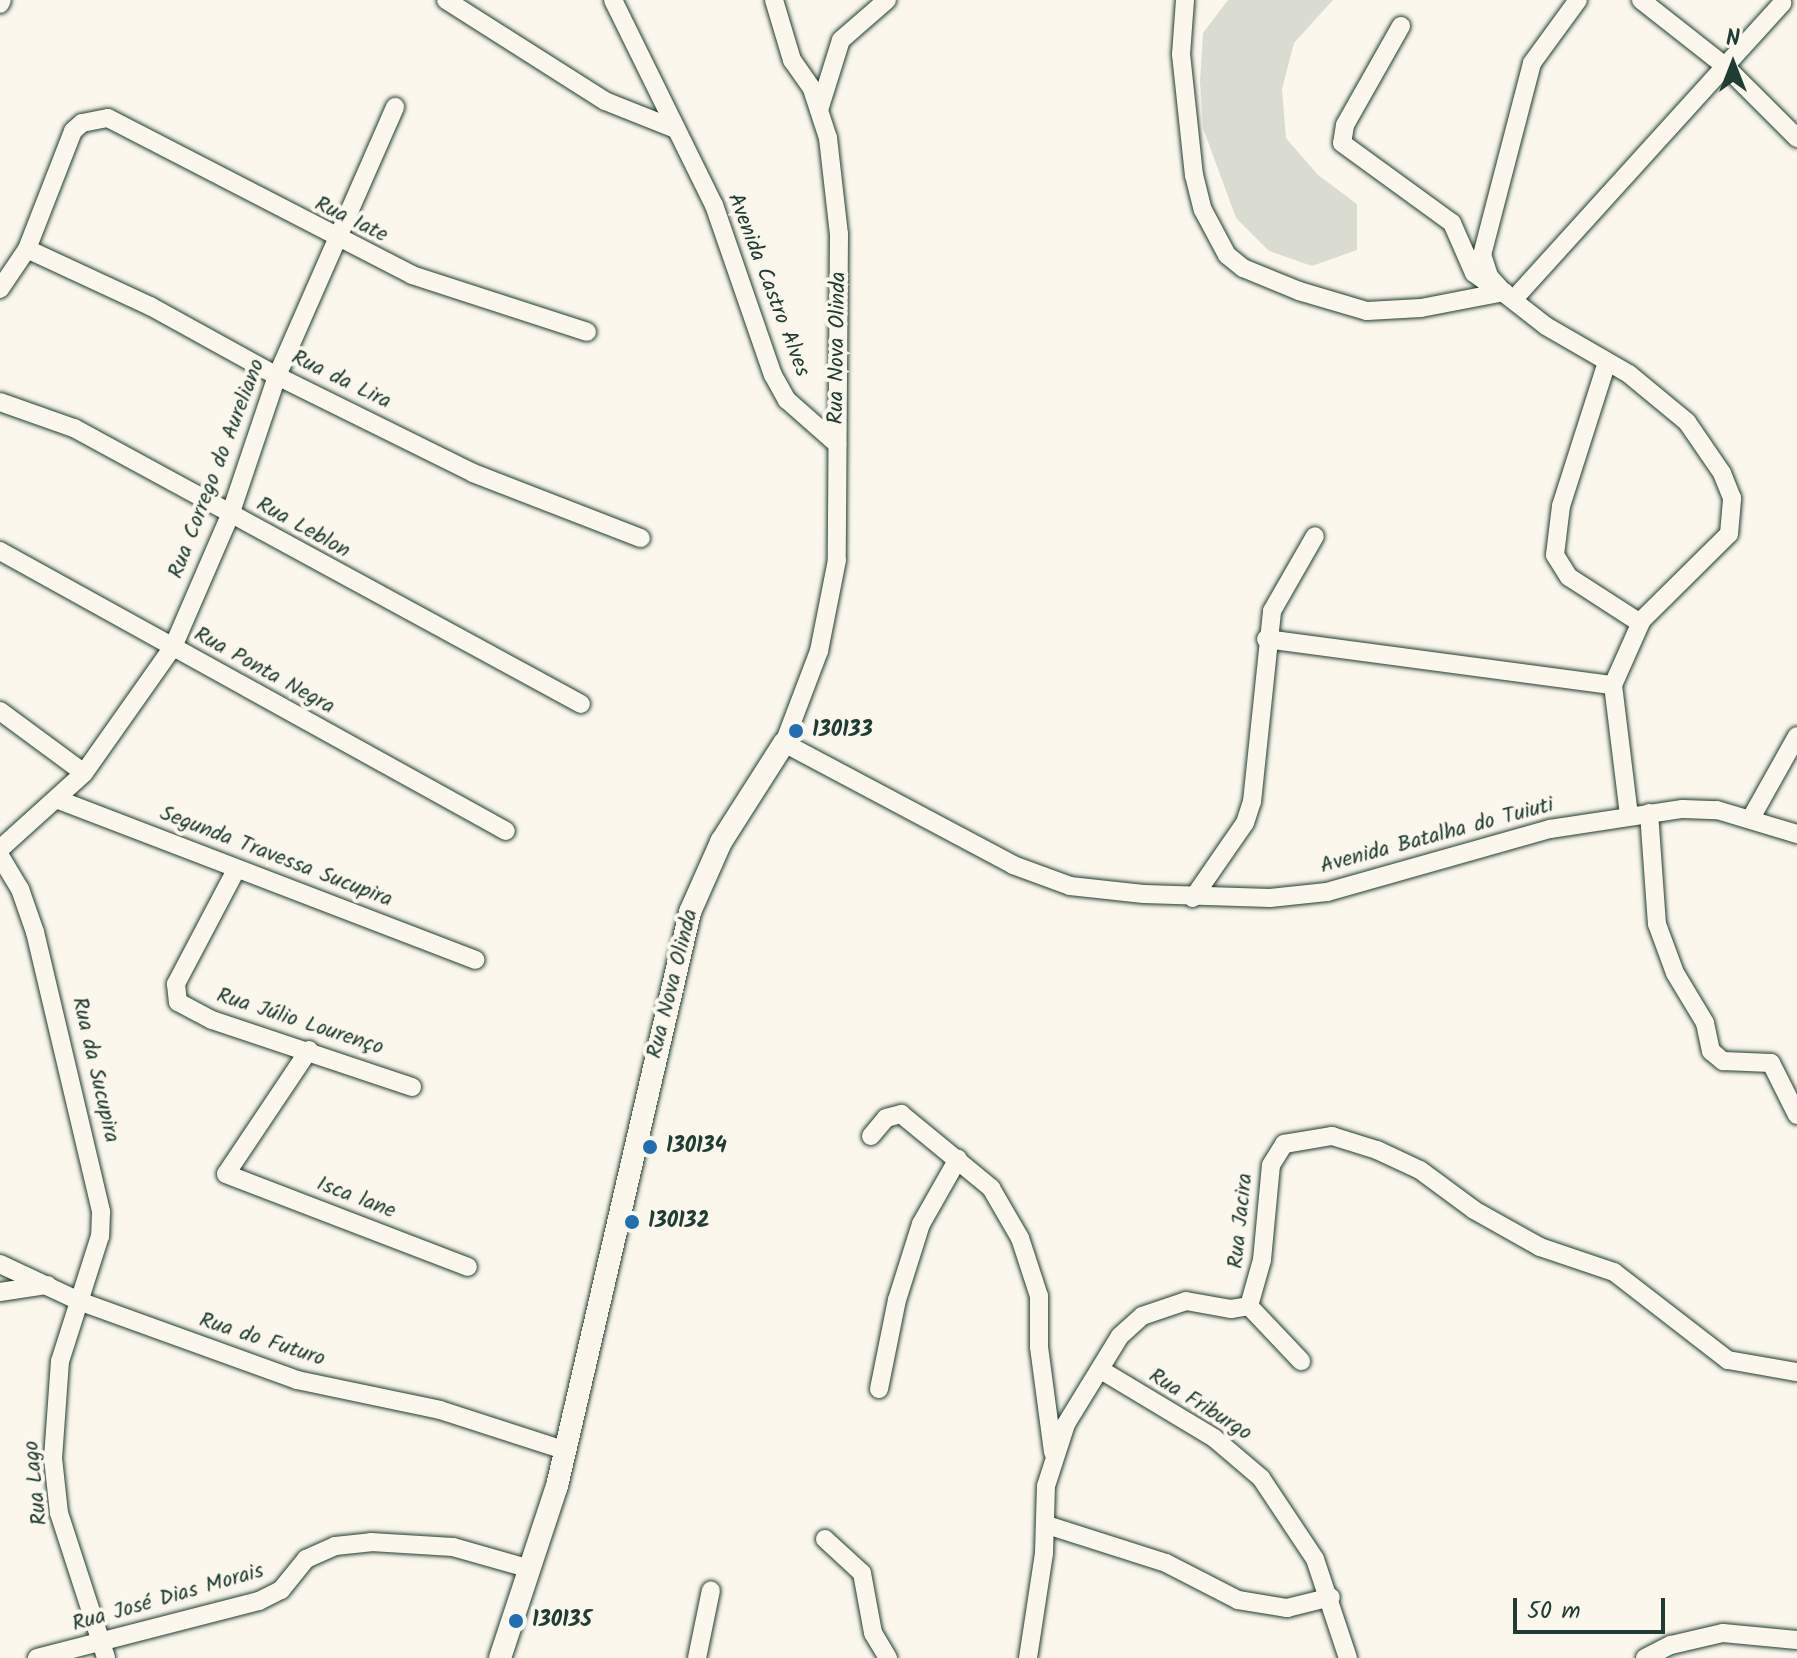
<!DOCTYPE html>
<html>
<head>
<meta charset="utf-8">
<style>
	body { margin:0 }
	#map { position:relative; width:1797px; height:1658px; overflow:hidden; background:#fbf7ec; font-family:Kalam,sans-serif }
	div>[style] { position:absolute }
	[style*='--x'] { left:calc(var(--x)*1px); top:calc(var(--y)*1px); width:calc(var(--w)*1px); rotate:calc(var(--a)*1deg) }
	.green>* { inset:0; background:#dbdcd1 }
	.roads { filter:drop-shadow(0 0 2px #1f3d34) drop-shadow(0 0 2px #1f3d34) }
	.minor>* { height:18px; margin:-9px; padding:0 9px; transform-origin:9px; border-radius:9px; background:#fbf7ec }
	.tertiary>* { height:22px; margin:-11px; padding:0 11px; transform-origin:11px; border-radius:11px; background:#fbf7ec }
	.dots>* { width:22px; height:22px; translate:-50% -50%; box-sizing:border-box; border:4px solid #fbf7ec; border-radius:50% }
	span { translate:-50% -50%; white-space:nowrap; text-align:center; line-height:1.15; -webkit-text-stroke:8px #fbf7ec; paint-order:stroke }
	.street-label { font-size:22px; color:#1f3d34 }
	.poi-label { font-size:22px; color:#1f3d34; font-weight:700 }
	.left { translate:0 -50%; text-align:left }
	.north { position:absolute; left:1693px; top:24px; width:80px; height:80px; -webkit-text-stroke:6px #fbf7ec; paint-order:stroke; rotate:0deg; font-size:22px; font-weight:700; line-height:32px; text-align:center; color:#1f3d34 }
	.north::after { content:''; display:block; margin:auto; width:28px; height:36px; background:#1f3d34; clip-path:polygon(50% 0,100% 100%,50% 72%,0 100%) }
	.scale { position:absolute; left:1513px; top:1598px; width:152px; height:36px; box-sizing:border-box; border:4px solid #1f3d34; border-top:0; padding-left:10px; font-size:24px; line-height:28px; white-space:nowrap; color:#1f3d34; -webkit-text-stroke:6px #fbf7ec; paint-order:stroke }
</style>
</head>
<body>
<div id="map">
	<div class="green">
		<i style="clip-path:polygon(1228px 0,1333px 0,1294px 43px,1282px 89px,1286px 138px,1318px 175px,1357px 204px,1357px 250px,1312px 266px,1269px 251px,1236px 218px,1203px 128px,1200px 81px,1203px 33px)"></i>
	</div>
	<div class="roads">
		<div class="minor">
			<i style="--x:446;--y:0;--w:188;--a:32.4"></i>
			<i style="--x:605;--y:101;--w:73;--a:21.7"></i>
			<i style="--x:613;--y:0;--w:229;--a:63.8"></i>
			<i style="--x:714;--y:205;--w:180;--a:70.9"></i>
			<i style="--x:773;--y:375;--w:29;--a:61"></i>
			<i style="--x:787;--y:400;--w:67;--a:41.3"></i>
			<i style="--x:774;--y:0;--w:63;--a:73.3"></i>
			<i style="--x:792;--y:60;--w:35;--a:55"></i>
			<i style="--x:812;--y:89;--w:52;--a:71.9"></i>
			<i style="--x:828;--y:138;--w:97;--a:83.5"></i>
			<i style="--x:839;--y:234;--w:326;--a:90.4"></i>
			<i style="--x:837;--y:560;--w:93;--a:101.2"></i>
			<i style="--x:819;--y:651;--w:98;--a:110.8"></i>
			<i style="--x:784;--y:743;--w:259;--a:28"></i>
			<i style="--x:1013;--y:865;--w:61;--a:20.2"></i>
			<i style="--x:1070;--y:886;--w:74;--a:6.2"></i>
			<i style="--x:1144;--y:894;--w:126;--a:1.8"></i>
			<i style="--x:1270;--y:898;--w:57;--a:-6"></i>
			<i style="--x:1327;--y:892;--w:232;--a:-15.8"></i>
			<i style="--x:1550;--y:829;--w:134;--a:-8.6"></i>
			<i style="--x:1683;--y:809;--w:34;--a:2"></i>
			<i style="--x:1717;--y:810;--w:84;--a:16.7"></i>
			<i style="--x:1185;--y:0;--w:54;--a:94.2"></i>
			<i style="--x:1181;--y:54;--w:122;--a:83.9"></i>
			<i style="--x:1194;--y:175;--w:36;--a:76"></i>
			<i style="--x:1203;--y:210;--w:51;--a:61.9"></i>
			<i style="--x:1227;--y:255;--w:21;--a:39"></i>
			<i style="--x:1243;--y:268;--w:61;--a:22.3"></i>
			<i style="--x:1299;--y:291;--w:71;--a:16.4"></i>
			<i style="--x:1367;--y:311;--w:54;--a:-3.2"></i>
			<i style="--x:1421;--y:308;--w:85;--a:-10.9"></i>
			<i style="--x:1641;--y:0;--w:107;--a:38.2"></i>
			<i style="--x:1725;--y:66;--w:102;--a:45"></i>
			<i style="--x:0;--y:4;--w:4;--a:-63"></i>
			<i style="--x:1401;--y:26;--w:114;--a:119.5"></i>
			<i style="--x:1345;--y:125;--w:18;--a:99"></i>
			<i style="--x:1342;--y:143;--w:136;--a:36"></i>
			<i style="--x:1452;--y:223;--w:55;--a:66.3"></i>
			<i style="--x:1474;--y:273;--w:24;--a:36"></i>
			<i style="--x:819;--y:110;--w:73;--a:-72.6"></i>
			<i style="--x:841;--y:40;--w:61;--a:-41"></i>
			<i style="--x:27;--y:249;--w:136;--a:24.9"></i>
			<i style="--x:150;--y:306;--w:145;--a:28.9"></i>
			<i style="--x:277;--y:376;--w:219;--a:26.3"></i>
			<i style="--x:473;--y:473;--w:180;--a:21.2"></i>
			<i style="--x:0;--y:289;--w:48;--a:-56"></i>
			<i style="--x:27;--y:249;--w:127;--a:-68.7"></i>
			<i style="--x:73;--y:131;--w:12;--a:-42"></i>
			<i style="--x:82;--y:123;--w:26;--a:-11"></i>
			<i style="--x:108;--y:118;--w:342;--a:27.3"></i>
			<i style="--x:412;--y:275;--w:184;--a:18"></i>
			<i style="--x:1513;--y:300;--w:401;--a:-47.8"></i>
			<i style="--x:1607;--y:362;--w:151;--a:107.7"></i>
			<i style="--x:1561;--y:506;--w:49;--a:97"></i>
			<i style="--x:1555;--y:555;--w:26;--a:58"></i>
			<i style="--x:1569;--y:577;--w:85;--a:32.9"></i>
			<i style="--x:0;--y:402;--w:78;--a:19.4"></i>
			<i style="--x:74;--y:428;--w:577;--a:28.56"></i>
			<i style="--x:0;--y:551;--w:578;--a:28.96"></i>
			<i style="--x:1266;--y:639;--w:350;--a:7.6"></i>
			<i style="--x:1613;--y:685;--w:71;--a:-66"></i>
			<i style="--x:1642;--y:620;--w:122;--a:-44.7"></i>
			<i style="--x:1729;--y:534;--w:36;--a:-85"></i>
			<i style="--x:1732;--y:498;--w:27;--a:-112"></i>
			<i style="--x:1722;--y:473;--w:62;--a:-124.5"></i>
			<i style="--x:1687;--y:422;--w:75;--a:-140.4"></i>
			<i style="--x:1629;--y:374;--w:96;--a:-150"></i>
			<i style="--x:1546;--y:326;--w:52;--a:-142"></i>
			<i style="--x:1505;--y:294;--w:24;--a:-132"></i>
			<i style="--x:1489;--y:276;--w:22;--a:-108"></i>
			<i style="--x:1482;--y:255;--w:198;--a:-75.4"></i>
			<i style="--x:1532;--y:63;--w:78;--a:-53.9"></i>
			<i style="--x:1613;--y:685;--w:132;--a:83"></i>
			<i style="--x:0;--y:711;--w:104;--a:36.4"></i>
			<i style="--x:59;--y:800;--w:446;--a:21"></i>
			<i style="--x:1649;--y:813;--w:111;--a:85.9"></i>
			<i style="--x:1657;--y:924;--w:52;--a:69.8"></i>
			<i style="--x:1675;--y:973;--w:58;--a:59"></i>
			<i style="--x:1705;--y:1023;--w:29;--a:78"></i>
			<i style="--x:1711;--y:1051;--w:16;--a:40"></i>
			<i style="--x:1723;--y:1061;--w:48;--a:2.4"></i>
			<i style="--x:1771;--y:1063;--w:58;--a:63.4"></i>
			<i style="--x:1751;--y:818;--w:94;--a:-60.7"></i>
			<i style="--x:0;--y:849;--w:113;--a:-42.1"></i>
			<i style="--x:84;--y:773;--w:154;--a:-54.8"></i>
			<i style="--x:173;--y:647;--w:144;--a:-66.6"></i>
			<i style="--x:230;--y:515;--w:147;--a:-71.3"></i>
			<i style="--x:277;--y:376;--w:294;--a:-66.3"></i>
			<i style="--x:0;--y:856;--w:39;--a:59"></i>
			<i style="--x:20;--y:889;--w:46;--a:70.8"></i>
			<i style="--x:35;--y:932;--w:288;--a:76.7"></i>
			<i style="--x:101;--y:1212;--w:24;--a:92"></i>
			<i style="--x:100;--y:1236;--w:131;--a:107.7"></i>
			<i style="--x:60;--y:1361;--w:97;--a:94.1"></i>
			<i style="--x:53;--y:1458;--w:55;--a:83.8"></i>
			<i style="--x:59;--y:1513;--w:152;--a:72"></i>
			<i style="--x:236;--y:870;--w:129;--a:117.8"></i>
			<i style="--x:176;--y:984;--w:18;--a:84"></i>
			<i style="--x:178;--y:1002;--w:38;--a:28"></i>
			<i style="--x:212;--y:1020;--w:211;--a:18.5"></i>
			<i style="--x:1193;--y:898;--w:91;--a:-55.3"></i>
			<i style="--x:1245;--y:823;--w:22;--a:-72"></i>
			<i style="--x:1252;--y:802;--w:192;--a:-84"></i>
			<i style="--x:1272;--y:611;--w:86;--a:-60.2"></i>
			<i style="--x:309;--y:1050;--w:149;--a:123.8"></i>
			<i style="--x:226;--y:1174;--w:259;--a:21"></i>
			<i style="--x:871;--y:1136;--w:23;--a:-50"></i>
			<i style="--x:886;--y:1118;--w:16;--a:-15"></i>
			<i style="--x:901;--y:1114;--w:117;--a:39.4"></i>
			<i style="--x:991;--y:1188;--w:58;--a:59.9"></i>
			<i style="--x:1020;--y:1238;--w:61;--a:71.9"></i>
			<i style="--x:1039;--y:1296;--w:51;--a:90"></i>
			<i style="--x:1039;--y:1347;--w:106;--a:82.4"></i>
			<i style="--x:0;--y:1264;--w:87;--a:25.1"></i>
			<i style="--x:79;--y:1301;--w:232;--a:19.9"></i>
			<i style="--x:297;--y:1380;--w:146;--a:11.8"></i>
			<i style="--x:440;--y:1410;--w:130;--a:17.9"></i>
			<i style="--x:0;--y:1292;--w:48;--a:-8.5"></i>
			<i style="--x:1249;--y:1306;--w:76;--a:46.6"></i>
			<i style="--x:1101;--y:1370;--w:132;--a:31"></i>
			<i style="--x:1214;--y:1438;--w:62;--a:40.4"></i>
			<i style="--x:1261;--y:1478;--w:97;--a:56.3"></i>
			<i style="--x:1315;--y:1559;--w:104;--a:71.6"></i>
			<i style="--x:879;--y:1389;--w:91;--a:-78.6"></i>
			<i style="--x:897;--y:1300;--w:80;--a:-72.5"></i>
			<i style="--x:921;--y:1224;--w:75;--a:-60.4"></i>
			<i style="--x:1047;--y:1525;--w:125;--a:17.7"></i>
			<i style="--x:1166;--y:1563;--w:81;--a:27.2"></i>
			<i style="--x:1238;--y:1600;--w:50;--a:9.3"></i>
			<i style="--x:1287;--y:1608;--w:45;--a:-14"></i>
			<i style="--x:825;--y:1539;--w:50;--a:42.6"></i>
			<i style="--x:862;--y:1573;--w:61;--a:79.6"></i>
			<i style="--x:873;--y:1633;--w:29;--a:59"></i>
			<i style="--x:37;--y:1658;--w:229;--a:-14.4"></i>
			<i style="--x:259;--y:1601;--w:25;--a:-27"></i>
			<i style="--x:281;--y:1590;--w:40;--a:-51"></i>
			<i style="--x:306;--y:1559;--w:32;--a:-24"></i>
			<i style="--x:335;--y:1546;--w:36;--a:-6"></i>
			<i style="--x:371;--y:1542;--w:82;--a:3.5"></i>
			<i style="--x:453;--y:1547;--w:81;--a:15.8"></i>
			<i style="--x:697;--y:1658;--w:69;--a:-78.4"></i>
			<i style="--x:1028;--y:1658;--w:106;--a:-81.3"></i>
			<i style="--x:1044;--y:1553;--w:67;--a:-88.3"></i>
			<i style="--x:1046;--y:1486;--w:65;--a:-72.1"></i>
			<i style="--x:1066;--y:1424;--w:103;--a:-58.5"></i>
			<i style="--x:1120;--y:1336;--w:30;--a:-42"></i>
			<i style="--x:1142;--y:1316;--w:46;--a:-18.8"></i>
			<i style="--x:1186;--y:1301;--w:46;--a:10.1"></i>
			<i style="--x:1231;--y:1309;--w:18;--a:-9"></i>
			<i style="--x:1249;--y:1306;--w:48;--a:-74.2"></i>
			<i style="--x:1262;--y:1260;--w:95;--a:-84.6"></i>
			<i style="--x:1271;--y:1165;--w:25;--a:-58"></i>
			<i style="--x:1284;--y:1144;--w:49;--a:-9.5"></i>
			<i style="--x:1332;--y:1136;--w:47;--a:17.3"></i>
			<i style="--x:1377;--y:1150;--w:47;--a:24.9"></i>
			<i style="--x:1420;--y:1170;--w:67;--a:36.5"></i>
			<i style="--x:1474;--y:1210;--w:76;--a:29.3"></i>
			<i style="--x:1540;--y:1247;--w:78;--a:18.7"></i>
			<i style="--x:1614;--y:1272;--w:144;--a:37.7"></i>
			<i style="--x:1728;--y:1360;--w:70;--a:9.9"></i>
			<i style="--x:1645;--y:1658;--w:29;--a:-27"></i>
			<i style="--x:1671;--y:1645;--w:53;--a:-13"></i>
			<i style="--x:1723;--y:1633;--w:74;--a:5.4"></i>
		</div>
		<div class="tertiary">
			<i style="--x:500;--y:1658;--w:181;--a:-71.7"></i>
			<i style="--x:557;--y:1486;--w:589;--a:-76.95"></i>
			<i style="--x:690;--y:912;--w:77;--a:-66.1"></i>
			<i style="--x:721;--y:842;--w:117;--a:-57.5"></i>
		</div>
	</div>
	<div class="dots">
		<i style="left:796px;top:731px;background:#1f6fb2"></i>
		<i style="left:650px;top:1147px;background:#1f6fb2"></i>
		<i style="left:632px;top:1222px;background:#1f6fb2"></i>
		<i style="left:516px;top:1621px;background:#1f6fb2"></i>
	</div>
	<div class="street-label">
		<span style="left:351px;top:220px;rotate:26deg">Rua Iate</span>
		<span style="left:768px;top:285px;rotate:69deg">Avenida Castro Alves</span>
		<span style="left:838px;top:348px;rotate:-89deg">Rua Nova Olinda</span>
		<span style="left:341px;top:380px;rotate:26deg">Rua da Lira</span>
		<span style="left:217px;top:469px;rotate:-69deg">Rua Corrego do Aureliano</span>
		<span style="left:303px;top:528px;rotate:29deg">Rua Leblon</span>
		<span style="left:264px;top:671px;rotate:29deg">Rua Ponta Negra</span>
		<span style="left:1437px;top:836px;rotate:-15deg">Avenida Batalha do Tuiuti</span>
		<span style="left:276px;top:857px;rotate:21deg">Segunda Travessa Sucupira</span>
		<span style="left:673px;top:984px;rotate:-76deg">Rua Nova Olinda</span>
		<span style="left:300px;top:1022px;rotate:18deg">Rua Júlio Lourenço</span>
		<span style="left:95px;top:1070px;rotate:77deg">Rua da Sucupira</span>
		<span style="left:356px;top:1198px;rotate:21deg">Isca lane</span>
		<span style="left:1241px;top:1221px;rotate:-84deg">Rua Jacira</span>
		<span style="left:262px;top:1340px;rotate:18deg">Rua do Futuro</span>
		<span style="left:1200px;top:1405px;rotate:32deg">Rua Friburgo</span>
		<span style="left:36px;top:1483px;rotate:-96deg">Rua Lago</span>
		<span style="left:168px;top:1598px;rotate:-16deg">Rua José Dias Morais</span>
	</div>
	<div class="poi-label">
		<span class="left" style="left:812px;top:731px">130133</span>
		<span class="left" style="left:666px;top:1147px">130134</span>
		<span class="left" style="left:648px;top:1222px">130132</span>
		<span class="left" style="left:532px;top:1621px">130135</span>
	</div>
	<div class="north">N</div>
	<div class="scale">50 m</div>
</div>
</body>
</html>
